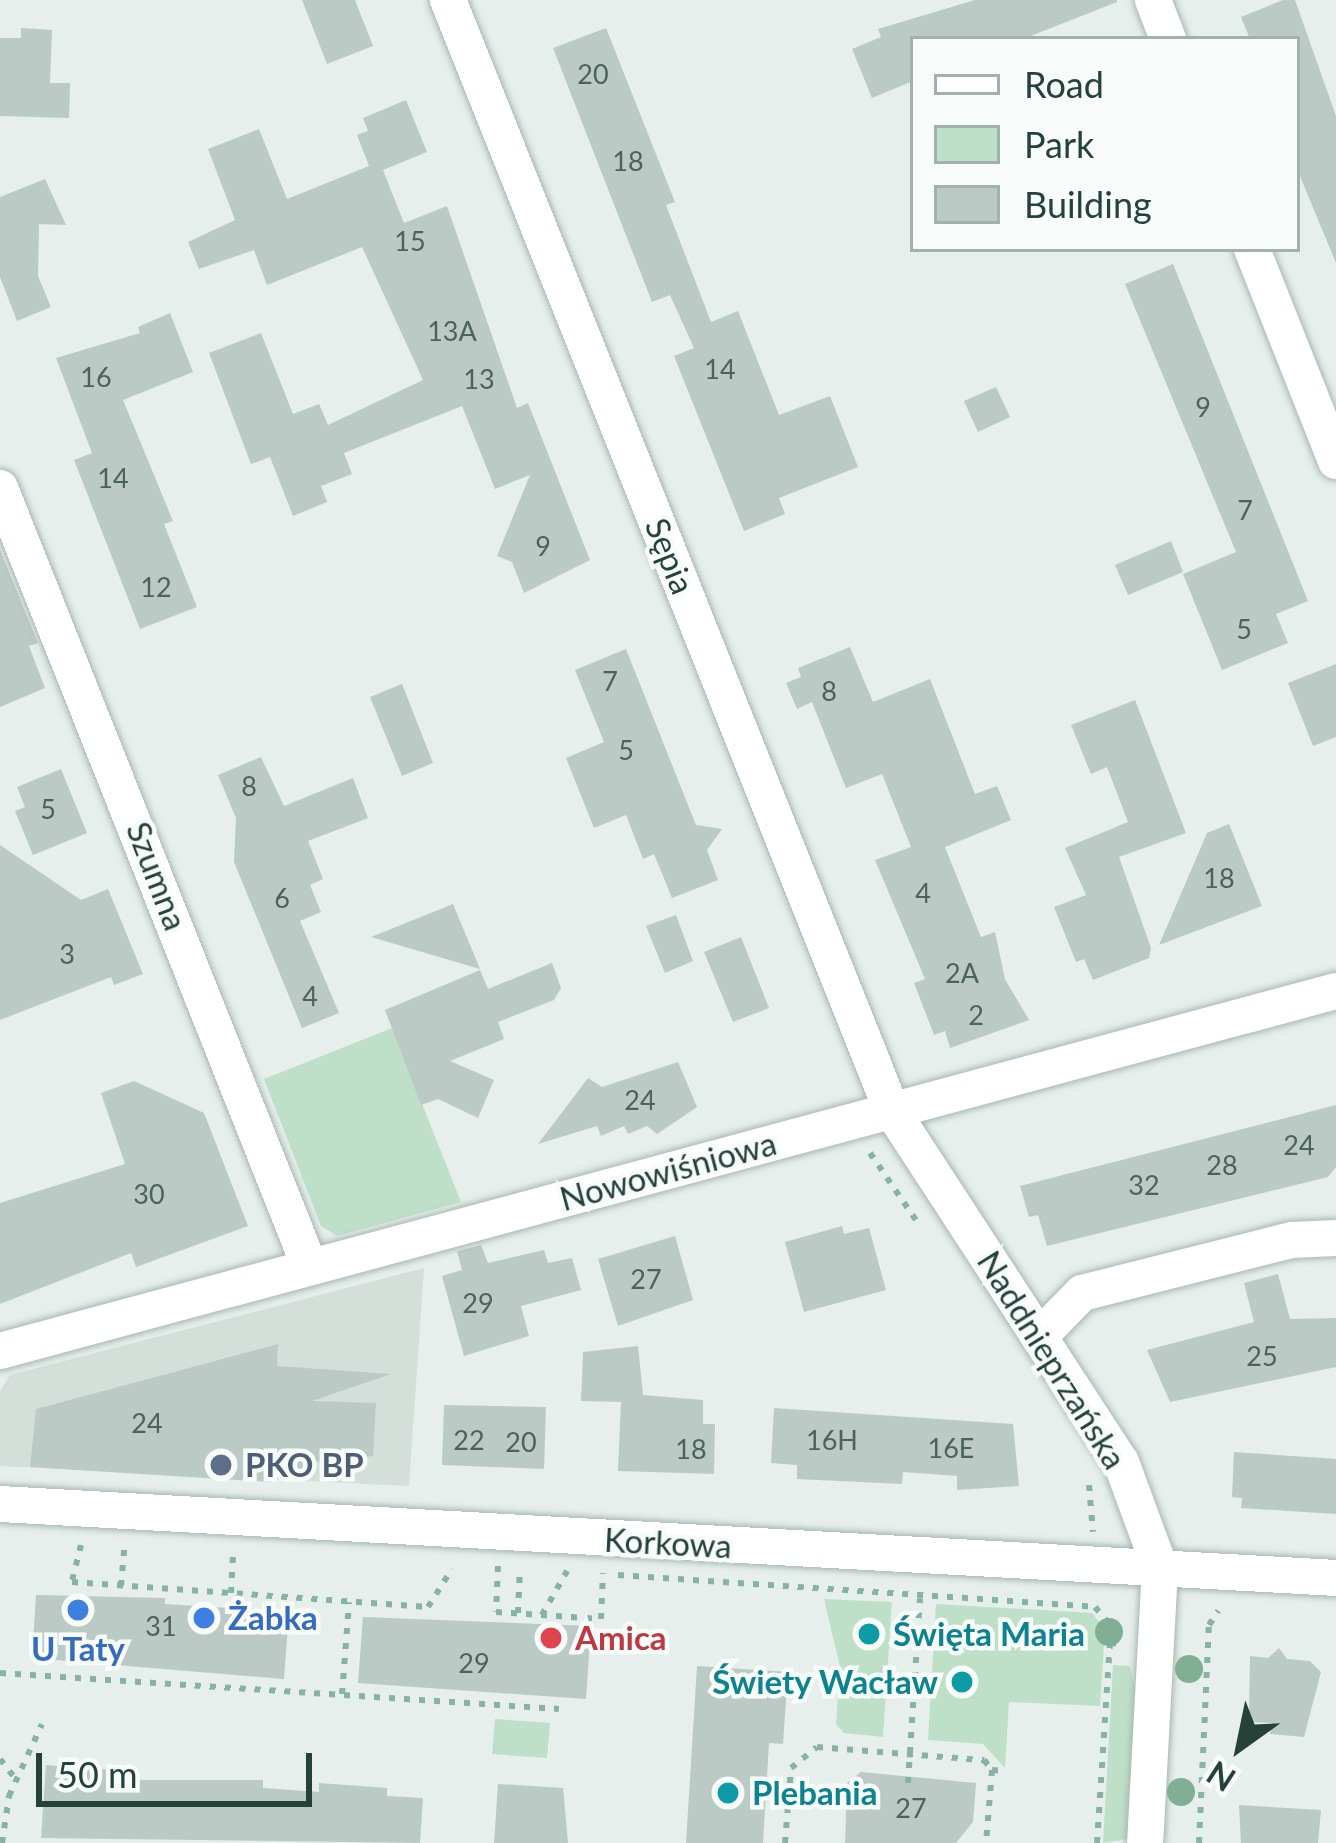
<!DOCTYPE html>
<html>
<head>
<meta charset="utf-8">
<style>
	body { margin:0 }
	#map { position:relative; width:1336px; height:1843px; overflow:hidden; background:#e6efeb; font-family:Lato,sans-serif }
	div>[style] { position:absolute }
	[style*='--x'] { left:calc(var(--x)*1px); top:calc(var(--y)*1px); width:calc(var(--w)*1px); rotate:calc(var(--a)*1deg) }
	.built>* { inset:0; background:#d4dfda }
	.green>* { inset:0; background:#bfe0c8 }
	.building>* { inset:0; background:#bbcac4 }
	.path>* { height:6px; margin-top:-3px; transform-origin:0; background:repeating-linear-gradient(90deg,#86b3a5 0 6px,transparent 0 15px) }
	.roads { filter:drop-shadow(0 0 3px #a8b8b2) drop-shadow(0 0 3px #a8b8b2) }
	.street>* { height:36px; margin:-18px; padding:0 18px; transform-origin:18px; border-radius:18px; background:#fff }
	.trees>* { width:28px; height:28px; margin:-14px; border-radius:50%; background:#80af93 }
	.dots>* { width:33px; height:33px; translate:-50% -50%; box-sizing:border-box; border:6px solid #f7fbf9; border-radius:50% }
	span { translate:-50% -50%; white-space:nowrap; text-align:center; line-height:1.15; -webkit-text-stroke:9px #f7fbf9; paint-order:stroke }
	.number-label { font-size:27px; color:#4a645c }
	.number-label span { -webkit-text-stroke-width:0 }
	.street-label { font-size:33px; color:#24423a }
	.service-label { font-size:33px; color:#4e5e75; font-weight:700 }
	.left { translate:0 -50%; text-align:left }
	.shop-label { font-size:33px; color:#366cbe; font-weight:700 }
	.culture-label { font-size:33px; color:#0d838f; font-weight:700 }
	.right { translate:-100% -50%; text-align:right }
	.health-label { font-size:33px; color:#be3a42; font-weight:700 }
	.legend { position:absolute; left:910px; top:36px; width:390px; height:216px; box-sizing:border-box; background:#f7fbf9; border:3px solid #a3b1ad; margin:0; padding:15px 21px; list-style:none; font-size:36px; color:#24423a }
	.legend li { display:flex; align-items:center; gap:24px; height:60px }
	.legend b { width:60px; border:3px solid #a3b1ad }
	.north { position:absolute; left:1180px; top:1687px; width:120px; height:120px; -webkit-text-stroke:9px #f7fbf9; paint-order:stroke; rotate:213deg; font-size:33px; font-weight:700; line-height:48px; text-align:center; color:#24423a }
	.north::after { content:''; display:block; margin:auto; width:42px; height:54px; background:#24423a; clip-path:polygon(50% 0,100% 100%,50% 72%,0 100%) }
	.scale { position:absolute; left:36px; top:1753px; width:276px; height:54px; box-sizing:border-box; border:6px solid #24423a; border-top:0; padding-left:15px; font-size:36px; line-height:42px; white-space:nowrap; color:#24423a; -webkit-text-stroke:9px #f7fbf9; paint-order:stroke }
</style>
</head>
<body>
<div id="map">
	<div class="built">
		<i style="clip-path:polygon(424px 1268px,409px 1486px,0 1466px,0 1391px,10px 1375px)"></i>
	</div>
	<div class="green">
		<i style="clip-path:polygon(392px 1028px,461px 1202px,337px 1236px,321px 1226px,264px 1079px)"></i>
		<i style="clip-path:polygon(824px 1599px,892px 1602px,883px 1737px,844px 1733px,836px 1724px,840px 1667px)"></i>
		<i style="clip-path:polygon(936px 1604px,1092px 1613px,1105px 1630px,1100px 1706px,1009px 1702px,1005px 1768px,983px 1744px,928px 1740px)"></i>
		<i style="clip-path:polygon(1113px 1665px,1130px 1666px,1135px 1689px,1130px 1805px,1127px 1839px,1103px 1843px)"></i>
		<i style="clip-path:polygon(495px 1719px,550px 1723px,547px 1758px,492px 1754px)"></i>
	</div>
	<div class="building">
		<i style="clip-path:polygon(302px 0,355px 0,373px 46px,327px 64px)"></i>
		<i style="clip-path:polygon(975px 0,1117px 0,1117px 2px,1023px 39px,913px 39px,913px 81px,872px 98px,852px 49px,881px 37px,878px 29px)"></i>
		<i style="clip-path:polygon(1283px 0,1295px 0,1336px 116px,1336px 263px,1297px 169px,1297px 39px,1250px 39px,1241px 17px)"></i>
		<i style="clip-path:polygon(21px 28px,52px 30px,50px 83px,70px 83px,69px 118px,0 116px,0 38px,21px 38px)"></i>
		<i style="clip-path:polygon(606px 28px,675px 202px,666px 205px,711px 322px,738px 311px,779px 415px,830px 396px,858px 467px,779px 498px,785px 514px,744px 531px,674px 356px,694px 348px,670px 295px,652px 302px,553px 48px)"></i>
		<i style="clip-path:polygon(406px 100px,427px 152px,383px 170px,404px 223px,447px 206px,517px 408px,528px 403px,590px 560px,524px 593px,512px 562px,497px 556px,530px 475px,495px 489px,462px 406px,344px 453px,352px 474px,321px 486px,327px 502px,293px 516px,270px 457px,251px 464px,209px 353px,261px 333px,293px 414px,319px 404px,328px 425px,423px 380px,362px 247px,267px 285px,254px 250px,199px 269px,188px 242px,235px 220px,208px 149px,259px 129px,287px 199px,369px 166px,357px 135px,368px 131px,363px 118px)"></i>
		<i style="clip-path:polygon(45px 179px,66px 225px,39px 224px,38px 276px,51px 307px,17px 321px,0 277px,0 197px)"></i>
		<i style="clip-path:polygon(1173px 264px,1308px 601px,1276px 614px,1288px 643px,1222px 670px,1183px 574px,1236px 552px,1125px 284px)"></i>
		<i style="clip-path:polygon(170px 313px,193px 372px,123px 400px,173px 521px,164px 524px,197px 607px,140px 629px,74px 460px,92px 453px,56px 358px,140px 333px,138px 327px)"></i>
		<i style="clip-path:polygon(996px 387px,1010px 417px,978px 432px,964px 401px)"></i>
		<i style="clip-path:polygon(1171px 541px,1183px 572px,1128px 595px,1115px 565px)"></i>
		<i style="clip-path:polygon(0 550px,38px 643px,29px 646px,45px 688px,0 707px)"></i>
		<i style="clip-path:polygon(850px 647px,873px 702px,930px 679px,975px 794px,997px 786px,1011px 820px,945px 847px,981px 937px,995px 932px,1005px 979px,1029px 1020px,950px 1048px,945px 1031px,934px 1035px,914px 983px,925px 979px,875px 860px,911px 847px,882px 774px,846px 788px,812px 702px,797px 709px,786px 683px,801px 677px,798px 668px)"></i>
		<i style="clip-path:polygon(626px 649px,696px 825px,722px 829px,707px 850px,718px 880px,672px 898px,654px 854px,643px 859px,626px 815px,594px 828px,566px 758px,604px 742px,575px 670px)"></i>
		<i style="clip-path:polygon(1336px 664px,1336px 737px,1313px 746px,1288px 683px)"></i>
		<i style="clip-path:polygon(402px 684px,433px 763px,402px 776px,370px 697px)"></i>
		<i style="clip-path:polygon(1135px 700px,1186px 833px,1119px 857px,1151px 948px,1149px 958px,1093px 980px,1084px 959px,1076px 962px,1054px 907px,1086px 895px,1065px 848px,1128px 822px,1107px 767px,1091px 774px,1071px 725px)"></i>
		<i style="clip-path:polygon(261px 757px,284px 806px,353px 778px,368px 818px,308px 841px,323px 879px,310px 885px,321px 912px,300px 921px,339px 1013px,302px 1028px,234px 862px,236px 818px,218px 775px)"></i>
		<i style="clip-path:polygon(61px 769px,87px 833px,33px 855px,15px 811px,25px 807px,17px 787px)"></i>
		<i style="clip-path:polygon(1229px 824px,1262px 906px,1159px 945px,1207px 833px)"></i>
		<i style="clip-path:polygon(0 845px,81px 900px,108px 889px,143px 974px,114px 985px,111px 977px,0 1020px)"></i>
		<i style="clip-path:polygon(453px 904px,480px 969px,371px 937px)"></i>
		<i style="clip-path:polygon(676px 915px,693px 961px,665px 973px,646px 926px)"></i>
		<i style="clip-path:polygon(741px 937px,769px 1008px,733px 1022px,704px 952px)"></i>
		<i style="clip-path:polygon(552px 963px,561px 988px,554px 1000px,498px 1022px,504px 1039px,450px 1061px,494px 1080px,478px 1118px,438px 1099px,421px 1105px,385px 1010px,480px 970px,488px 989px)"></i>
		<i style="clip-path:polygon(678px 1062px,697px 1107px,657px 1134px,647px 1126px,628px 1134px,624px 1126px,601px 1136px,597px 1126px,538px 1144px,588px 1078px,602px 1087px)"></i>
		<i style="clip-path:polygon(134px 1081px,204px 1113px,248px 1226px,136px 1267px,131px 1253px,0 1304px,0 1203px,125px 1164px,101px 1093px)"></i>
		<i style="clip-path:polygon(1336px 1105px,1336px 1167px,1328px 1177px,1047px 1246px,1038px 1215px,1029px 1217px,1020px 1186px)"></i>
		<i style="clip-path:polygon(842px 1226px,844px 1234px,869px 1228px,886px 1290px,804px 1312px,785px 1242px)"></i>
		<i style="clip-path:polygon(675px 1236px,693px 1300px,618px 1326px,598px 1259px)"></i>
		<i style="clip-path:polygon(481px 1245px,488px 1263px,544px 1250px,548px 1263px,572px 1258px,581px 1290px,521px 1306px,529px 1336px,464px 1356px,442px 1276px,462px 1270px,457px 1251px)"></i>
		<i style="clip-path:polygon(1278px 1274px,1290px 1319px,1336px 1318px,1336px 1367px,1170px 1402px,1147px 1350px,1254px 1322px,1244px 1283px)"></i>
		<i style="clip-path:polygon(278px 1344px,277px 1366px,391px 1374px,312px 1401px,376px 1403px,373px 1456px,306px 1463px,305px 1474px,270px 1471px,270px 1482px,30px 1467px,36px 1409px)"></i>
		<i style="clip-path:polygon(638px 1346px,643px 1395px,703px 1400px,703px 1424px,715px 1424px,714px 1474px,618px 1471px,621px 1402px,581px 1401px,583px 1352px)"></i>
		<i style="clip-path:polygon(444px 1405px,546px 1407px,544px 1469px,442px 1465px)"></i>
		<i style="clip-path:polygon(774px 1408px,1013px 1424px,1019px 1486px,957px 1490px,957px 1476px,903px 1472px,902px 1484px,797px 1479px,797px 1465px,771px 1463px)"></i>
		<i style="clip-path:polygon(1234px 1452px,1336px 1459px,1336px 1514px,1241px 1508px,1242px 1498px,1232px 1497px)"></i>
		<i style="clip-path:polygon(36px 1595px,165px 1598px,165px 1604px,289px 1612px,284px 1679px,32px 1658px)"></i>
		<i style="clip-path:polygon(363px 1617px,591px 1626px,586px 1699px,358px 1683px)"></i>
		<i style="clip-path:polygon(1279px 1648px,1287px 1659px,1310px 1661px,1321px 1672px,1304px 1737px,1270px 1734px,1272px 1723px,1249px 1722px,1250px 1656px,1268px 1658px)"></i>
		<i style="clip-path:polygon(697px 1666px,788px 1672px,783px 1744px,769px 1743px,763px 1843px,686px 1843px)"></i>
		<i style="clip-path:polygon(46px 1765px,138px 1772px,137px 1780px,263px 1780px,263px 1788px,319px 1792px,319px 1783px,387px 1788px,387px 1796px,423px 1798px,420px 1843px,41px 1838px)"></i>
		<i style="clip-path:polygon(861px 1772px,976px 1783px,973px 1822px,956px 1843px,845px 1843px,847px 1783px)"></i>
		<i style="clip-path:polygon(498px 1784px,563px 1788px,568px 1843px,494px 1843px)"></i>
		<i style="clip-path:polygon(1239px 1805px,1321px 1810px,1318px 1843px,1241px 1843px)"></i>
	</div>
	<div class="path">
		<i style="--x:870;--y:1153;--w:88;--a:55.6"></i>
		<i style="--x:1089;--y:1485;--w:47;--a:85.1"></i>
		<i style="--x:81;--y:1545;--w:38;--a:104"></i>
		<i style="--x:72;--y:1582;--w:357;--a:4"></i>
		<i style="--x:428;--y:1607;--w:45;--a:-57.7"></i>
		<i style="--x:498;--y:1566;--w:46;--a:92.5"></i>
		<i style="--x:496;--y:1612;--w:105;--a:3.8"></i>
		<i style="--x:601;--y:1619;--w:46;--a:-87.5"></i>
		<i style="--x:618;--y:1575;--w:478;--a:3.8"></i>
		<i style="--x:1095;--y:1607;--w:35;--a:50"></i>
		<i style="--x:121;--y:1586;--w:38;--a:-85"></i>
		<i style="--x:231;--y:1593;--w:38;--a:-87"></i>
		<i style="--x:518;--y:1613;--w:45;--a:-87.5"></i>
		<i style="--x:542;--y:1615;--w:51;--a:-60.4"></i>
		<i style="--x:0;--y:1673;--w:560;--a:3.68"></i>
		<i style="--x:342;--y:1694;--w:92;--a:-85.6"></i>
		<i style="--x:0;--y:1759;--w:24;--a:52"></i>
		<i style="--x:992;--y:1770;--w:12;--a:5"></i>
		<i style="--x:908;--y:1783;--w:185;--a:-86.3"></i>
		<i style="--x:2;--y:1843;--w:48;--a:-81.5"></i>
		<i style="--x:9;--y:1796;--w:79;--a:-65.4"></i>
		<i style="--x:785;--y:1843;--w:75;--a:-85.4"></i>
		<i style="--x:791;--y:1768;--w:33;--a:-39"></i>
		<i style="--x:817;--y:1747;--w:168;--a:4.5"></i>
		<i style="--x:984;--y:1760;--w:13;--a:51"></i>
		<i style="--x:992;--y:1770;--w:73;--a:94.7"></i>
		<i style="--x:1097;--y:1843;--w:200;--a:-86.3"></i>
		<i style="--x:1110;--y:1643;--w:12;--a:5"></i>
		<i style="--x:1199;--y:1843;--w:218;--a:-87.4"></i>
		<i style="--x:1209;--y:1625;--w:17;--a:-57"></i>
	</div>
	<div class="roads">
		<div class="street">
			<i style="--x:448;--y:0;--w:1196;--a:68.22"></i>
			<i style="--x:892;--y:1111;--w:419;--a:56.9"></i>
			<i style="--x:1121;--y:1462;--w:113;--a:69.8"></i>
			<i style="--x:1160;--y:1568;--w:275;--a:93.1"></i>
			<i style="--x:1153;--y:0;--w:42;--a:69"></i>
			<i style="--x:1252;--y:249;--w:228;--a:68.4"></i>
			<i style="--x:0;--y:488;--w:836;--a:68.31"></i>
			<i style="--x:1039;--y:1337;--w:62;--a:-45.7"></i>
			<i style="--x:1082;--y:1293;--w:217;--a:-14.2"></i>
			<i style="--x:1292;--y:1240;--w:44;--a:-2.6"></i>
			<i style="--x:0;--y:1351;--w:1384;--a:-15.08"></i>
			<i style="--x:0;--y:1504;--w:1338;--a:3.17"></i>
		</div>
	</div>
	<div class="trees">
		<i style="left:1109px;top:1632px"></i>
		<i style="left:1189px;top:1669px"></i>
		<i style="left:1181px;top:1792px"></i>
	</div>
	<div class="dots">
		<i style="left:221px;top:1465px;background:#5c6f8a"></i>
		<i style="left:78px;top:1610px;background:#3f7fe0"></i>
		<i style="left:204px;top:1618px;background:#3f7fe0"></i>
		<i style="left:869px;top:1634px;background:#0f9aa8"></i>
		<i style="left:551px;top:1638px;background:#e0444e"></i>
		<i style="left:962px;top:1682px;background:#0f9aa8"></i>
		<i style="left:728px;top:1793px;background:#0f9aa8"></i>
	</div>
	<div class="number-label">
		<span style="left:593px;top:74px">20</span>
		<span style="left:628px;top:161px">18</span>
		<span style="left:410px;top:241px">15</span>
		<span style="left:452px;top:331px">13A</span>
		<span style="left:720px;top:369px">14</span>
		<span style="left:96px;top:377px">16</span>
		<span style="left:479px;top:379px">13</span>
		<span style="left:1203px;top:407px">9</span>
		<span style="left:113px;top:478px">14</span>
		<span style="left:1245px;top:510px">7</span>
		<span style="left:543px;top:546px">9</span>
		<span style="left:156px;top:587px">12</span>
		<span style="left:1244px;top:629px">5</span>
		<span style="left:610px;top:681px">7</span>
		<span style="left:829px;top:691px">8</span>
		<span style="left:626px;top:750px">5</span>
		<span style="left:249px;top:786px">8</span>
		<span style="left:48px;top:809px">5</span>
		<span style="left:1219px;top:878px">18</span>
		<span style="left:923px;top:893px">4</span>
		<span style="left:282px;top:898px">6</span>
		<span style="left:67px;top:954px">3</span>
		<span style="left:962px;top:973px">2A</span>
		<span style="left:310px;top:996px">4</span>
		<span style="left:976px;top:1015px">2</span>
		<span style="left:640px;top:1100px">24</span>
		<span style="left:1299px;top:1145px">24</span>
		<span style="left:1222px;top:1165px">28</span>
		<span style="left:1144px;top:1185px">32</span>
		<span style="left:149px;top:1194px">30</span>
		<span style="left:646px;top:1279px">27</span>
		<span style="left:478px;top:1303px">29</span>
		<span style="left:1262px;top:1356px">25</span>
		<span style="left:147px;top:1423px">24</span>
		<span style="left:469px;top:1440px">22</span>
		<span style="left:832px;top:1440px">16H</span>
		<span style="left:521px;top:1442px">20</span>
		<span style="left:951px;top:1448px">16E</span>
		<span style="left:691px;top:1449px">18</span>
		<span style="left:161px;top:1626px">31</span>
		<span style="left:474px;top:1663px">29</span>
		<span style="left:911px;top:1808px">27</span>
	</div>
	<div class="street-label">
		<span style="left:670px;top:556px;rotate:68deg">Sępia</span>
		<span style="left:157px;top:876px;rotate:69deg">Szumna</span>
		<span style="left:668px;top:1171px;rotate:-15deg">Nowowiśniowa</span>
		<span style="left:1052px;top:1360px;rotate:58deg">Naddnieprzańska</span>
		<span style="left:668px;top:1543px;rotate:3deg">Korkowa</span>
	</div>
	<div class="service-label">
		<span class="left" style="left:245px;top:1465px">PKO BP</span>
	</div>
	<div class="shop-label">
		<span class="left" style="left:228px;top:1618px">Żabka</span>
		<span style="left:78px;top:1649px">U Taty</span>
	</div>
	<div class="culture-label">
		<span class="left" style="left:893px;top:1634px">Święta Maria</span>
		<span class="right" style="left:938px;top:1682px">Świety Wacław</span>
		<span class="left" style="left:752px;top:1793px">Plebania</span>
	</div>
	<div class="health-label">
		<span class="left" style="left:575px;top:1638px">Amica</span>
	</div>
	<ul class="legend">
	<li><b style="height:15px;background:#fff"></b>Road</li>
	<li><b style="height:33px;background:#bfe0c8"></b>Park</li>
	<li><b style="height:33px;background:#bbcac4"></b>Building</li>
	</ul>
	<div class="north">N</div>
	<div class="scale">50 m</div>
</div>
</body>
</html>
